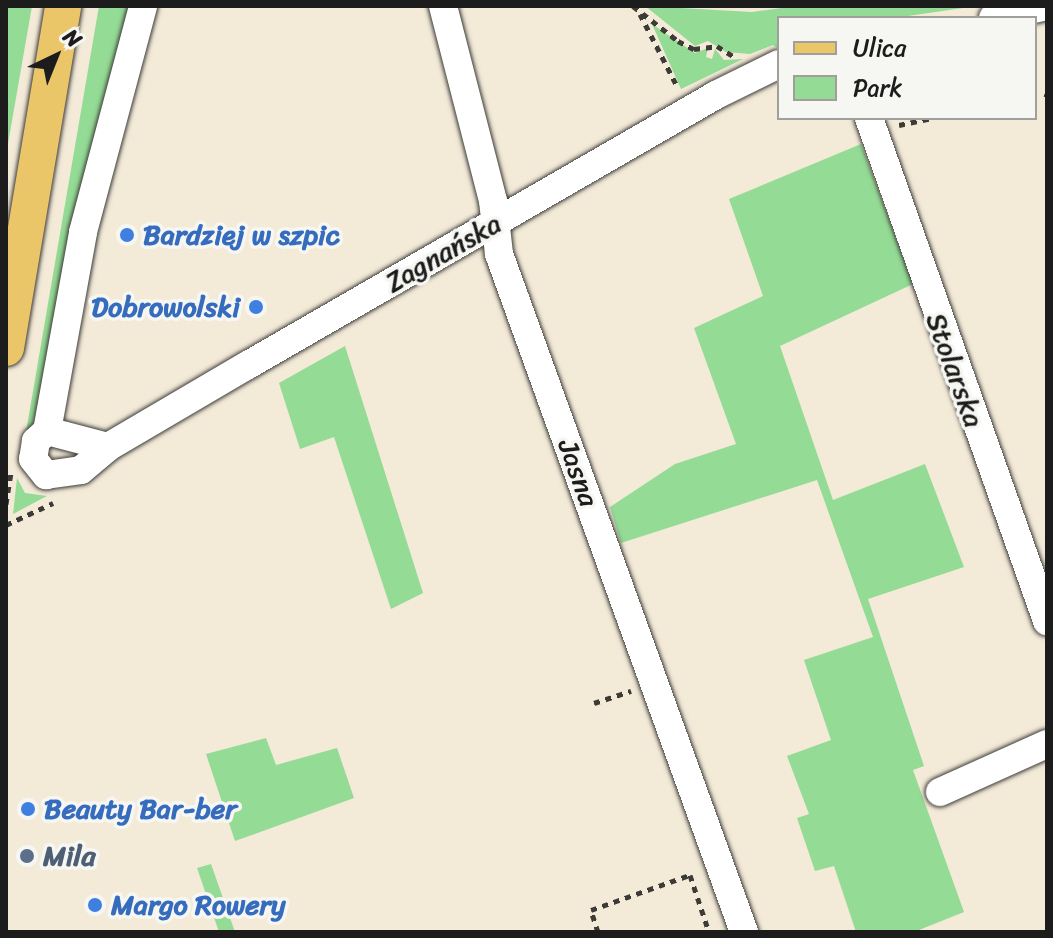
<!DOCTYPE html>
<html>
<head>
<meta charset="utf-8">
<style>
	body { margin:0 }
	#map { position:relative; width:1053px; height:938px; overflow:hidden; background:#f3ead8; font-family:Sriracha,sans-serif }
	div>[style] { position:absolute }
	[style*='--x'] { left:calc(var(--x)*1px); top:calc(var(--y)*1px); width:calc(var(--w)*1px); rotate:calc(var(--a)*1deg) }
	.green>* { inset:0; background:#94db95 }
	.path>* { height:5px; margin-top:-2.5px; transform-origin:0; background:repeating-linear-gradient(90deg,#3c3b38 0 6px,transparent 0 12px) }
	.roads { filter:drop-shadow(0 0 2px #3c3b38) drop-shadow(0 0 2px #3c3b38) }
	.minor>* { height:28px; margin:-14px; padding:0 14px; transform-origin:14px; border-radius:14px; background:#fff }
	.major>* { height:36px; margin:-18px; padding:0 18px; transform-origin:18px; border-radius:18px; background:#eac669 }
	.dots>* { width:22px; height:22px; translate:-50% -50%; box-sizing:border-box; border:4px solid #f6f6f2; border-radius:50% }
	span { translate:-50% -50%; white-space:nowrap; text-align:center; line-height:1.15; -webkit-text-stroke:7px #f6f6f2; paint-order:stroke }
	.shop-label { font-size:28px; color:#366cbe; font-weight:700 }
	.left { translate:0 -50%; text-align:left }
	.right { translate:-100% -50%; text-align:right }
	.street-label { font-size:28px; color:#1c1c1c }
	.service-label { font-size:28px; color:#4e5e75; font-weight:700 }
	.frame { position:absolute; inset:0; border:8px solid #1c1c1c; pointer-events:none }
	.legend { position:absolute; left:777px; top:16px; width:260px; height:104px; box-sizing:border-box; background:#f6f6f2; border:2px solid #9f9f9c; margin:0; padding:10px 14px; list-style:none; font-size:24px; color:#1c1c1c }
	.legend li { display:flex; align-items:center; gap:16px; height:40px }
	.legend b { width:40px; border:2px solid #9f9f9c }
	.north { position:absolute; left:16px; top:16px; width:80px; height:80px; -webkit-text-stroke:6px #f6f6f2; paint-order:stroke; rotate:43deg; font-size:22px; font-weight:700; line-height:32px; text-align:center; color:#1c1c1c }
	.north::after { content:''; display:block; margin:auto; width:28px; height:36px; background:#1c1c1c; clip-path:polygon(50% 0,100% 100%,50% 72%,0 100%) }
</style>
</head>
<body>
<div id="map">
	<div class="green">
		<i style="clip-path:polygon(6px 6px,32px 6px,6px 155px)"></i>
		<i style="clip-path:polygon(99px 6px,130px 6px,36px 418px,25px 438px)"></i>
		<i style="clip-path:polygon(645px 6px,752px 12px,796px 6px,977px 6px,894px 18px,779px 18px,779px 49px,773px 45px,750px 54px,726px 52px,708px 41px,695px 46px)"></i>
		<i style="clip-path:polygon(652px 24px,695px 53px,708px 48px,706px 57px,712px 59px,715px 49px,724px 60px,743px 59px,681px 89px)"></i>
		<i style="clip-path:polygon(861px 144px,913px 284px,780px 346px,833px 500px,925px 464px,964px 567px,868px 599px,924px 766px,913px 770px,964px 912px,914px 932px,856px 932px,834px 866px,815px 871px,797px 818px,809px 814px,787px 756px,831px 740px,804px 660px,873px 637px,817px 480px,621px 543px,610px 507px,675px 464px,736px 444px,694px 328px,763px 296px,729px 199px)"></i>
		<i style="clip-path:polygon(345px 346px,423px 593px,391px 609px,334px 437px,300px 449px,279px 383px)"></i>
		<i style="clip-path:polygon(17px 478px,25px 493px,47px 496px,13px 514px)"></i>
		<i style="clip-path:polygon(266px 738px,276px 765px,337px 748px,354px 798px,235px 841px,206px 754px)"></i>
		<i style="clip-path:polygon(211px 864px,235px 932px,219px 932px,197px 868px)"></i>
	</div>
	<div class="path">
		<i style="--x:633;--y:6;--w:57;--a:37.9"></i>
		<i style="--x:678;--y:41;--w:18;--a:27"></i>
		<i style="--x:694;--y:49;--w:23;--a:-7"></i>
		<i style="--x:717;--y:46;--w:19;--a:32"></i>
		<i style="--x:640;--y:14;--w:81;--a:62.8"></i>
		<i style="--x:1046;--y:97;--w:3;--a:-72"></i>
		<i style="--x:899;--y:125;--w:35;--a:-12"></i>
		<i style="--x:6;--y:504;--w:31;--a:-81"></i>
		<i style="--x:6;--y:525;--w:52;--a:-25.1"></i>
		<i style="--x:594;--y:703;--w:39;--a:-18"></i>
		<i style="--x:690;--y:875;--w:60;--a:71.6"></i>
		<i style="--x:598;--y:932;--w:23;--a:-108"></i>
		<i style="--x:591;--y:910;--w:105;--a:-19.5"></i>
	</div>
	<div class="roads">
		<div class="minor">
			<i style="--x:443;--y:6;--w:201;--a:75.6"></i>
			<i style="--x:493;--y:201;--w:53;--a:83.5"></i>
			<i style="--x:499;--y:254;--w:721;--a:70.13"></i>
			<i style="--x:993;--y:18;--w:55;--a:-12.5"></i>
			<i style="--x:869;--y:118;--w:534;--a:70.51"></i>
			<i style="--x:47;--y:431;--w:202;--a:-79.7"></i>
			<i style="--x:83;--y:232;--w:234;--a:-75.1"></i>
			<i style="--x:108;--y:447;--w:63;--a:-165.3"></i>
			<i style="--x:47;--y:431;--w:15;--a:138"></i>
			<i style="--x:36;--y:441;--w:18;--a:99"></i>
			<i style="--x:33;--y:459;--w:21;--a:51"></i>
			<i style="--x:46;--y:475;--w:35;--a:-8"></i>
			<i style="--x:81;--y:470;--w:35;--a:-40"></i>
			<i style="--x:108;--y:447;--w:162;--a:-30.4"></i>
			<i style="--x:248;--y:365;--w:540;--a:-29.98"></i>
			<i style="--x:716;--y:95;--w:70;--a:-26.2"></i>
			<i style="--x:940;--y:792;--w:117;--a:-24.2"></i>
		</div>
		<div class="major">
			<i style="--x:6;--y:348;--w:347;--a:-80.5"></i>
		</div>
	</div>
	<div class="dots">
		<i style="left:127px;top:235px;background:#3f7fe0"></i>
		<i style="left:256px;top:307px;background:#3f7fe0"></i>
		<i style="left:28px;top:809px;background:#3f7fe0"></i>
		<i style="left:27px;top:856px;background:#5c6f8a"></i>
		<i style="left:95px;top:905px;background:#3f7fe0"></i>
	</div>
	<div class="shop-label">
		<span class="left" style="left:143px;top:235px">Bardziej w szpic</span>
		<span class="right" style="left:240px;top:307px">Dobrowolski</span>
		<span class="left" style="left:44px;top:809px">Beauty Bar-ber</span>
		<span class="left" style="left:111px;top:905px">Margo Rowery</span>
	</div>
	<div class="street-label">
		<span style="left:443px;top:253px;rotate:-30deg">Zagnańska</span>
		<span style="left:955px;top:370px;rotate:70deg">Stolarska</span>
		<span style="left:578px;top:473px;rotate:70deg">Jasna</span>
	</div>
	<div class="service-label">
		<span class="left" style="left:43px;top:856px">Mila</span>
	</div>
	<div class="frame"></div>
	<ul class="legend">
	<li><b style="height:10px;background:#eac669"></b>Ulica</li>
	<li><b style="height:22px;background:#94db95"></b>Park</li>
	</ul>
	<div class="north">N</div>
</div>
</body>
</html>
